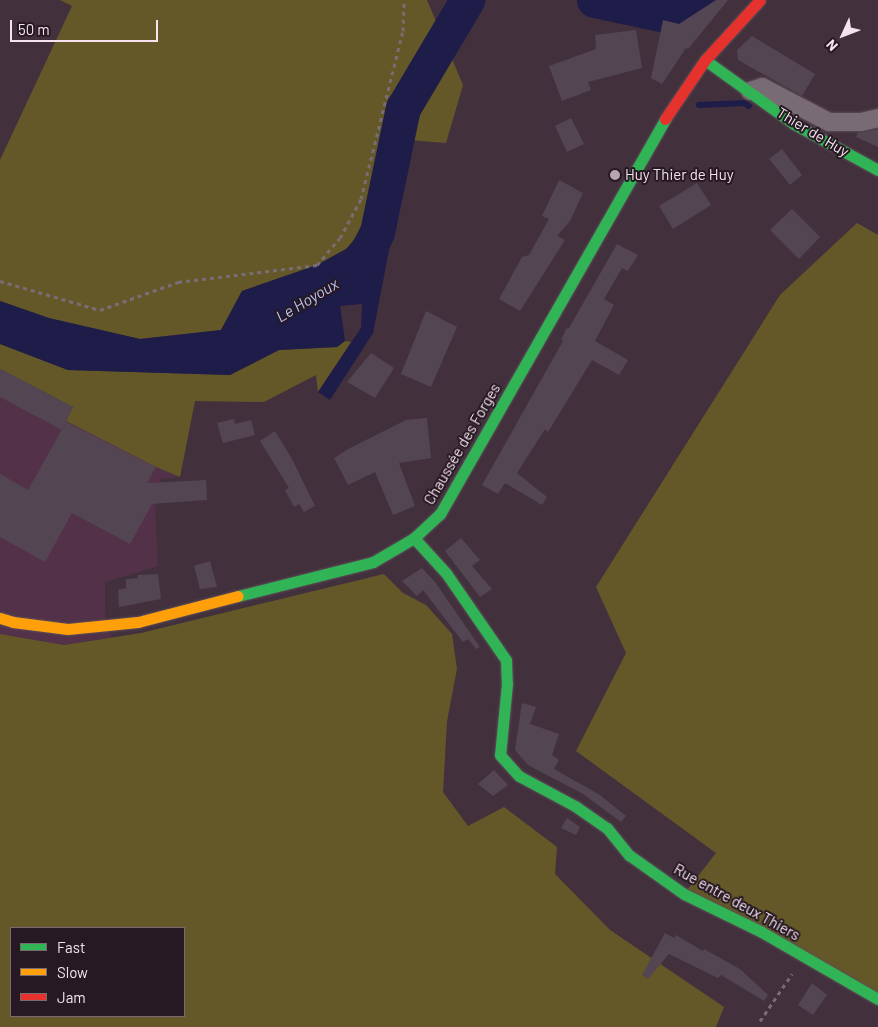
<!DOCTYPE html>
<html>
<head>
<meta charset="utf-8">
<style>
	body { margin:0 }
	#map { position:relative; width:878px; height:1027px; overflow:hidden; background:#42313d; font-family:Barlow,sans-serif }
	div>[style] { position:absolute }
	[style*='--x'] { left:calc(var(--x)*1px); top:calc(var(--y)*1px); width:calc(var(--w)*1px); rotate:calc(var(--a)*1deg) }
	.built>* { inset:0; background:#523149 }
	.green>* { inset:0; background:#645829 }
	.water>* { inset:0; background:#1e1c48 }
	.stream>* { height:5.5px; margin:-2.75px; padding:0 2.75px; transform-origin:2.75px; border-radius:2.75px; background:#1e1c48 }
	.river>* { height:35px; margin:-17.5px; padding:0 17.5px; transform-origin:17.5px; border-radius:17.5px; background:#1e1c48 }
	.building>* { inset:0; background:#544553 }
	.path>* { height:3px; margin-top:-1.5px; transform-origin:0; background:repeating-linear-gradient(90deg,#796c74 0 4px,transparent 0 8px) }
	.roads { filter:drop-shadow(0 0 1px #5d4f59) drop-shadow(0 0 1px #5d4f59) }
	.street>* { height:18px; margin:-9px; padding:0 9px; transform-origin:9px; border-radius:9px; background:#796b74 }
	.fast>* { height:11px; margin:-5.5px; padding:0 5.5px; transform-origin:5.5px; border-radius:5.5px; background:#30b455 }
	.slow>* { height:11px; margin:-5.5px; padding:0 5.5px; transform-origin:5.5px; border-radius:5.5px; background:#ff9f0a }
	.jam>* { height:11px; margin:-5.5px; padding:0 5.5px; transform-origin:5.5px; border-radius:5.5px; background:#e5322d }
	.dots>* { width:14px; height:14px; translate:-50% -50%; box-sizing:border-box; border:2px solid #261922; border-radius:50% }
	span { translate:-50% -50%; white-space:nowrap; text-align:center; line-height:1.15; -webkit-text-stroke:4px #261922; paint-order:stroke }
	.street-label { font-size:15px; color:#f6e3f0 }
	.poi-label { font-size:15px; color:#f6e3f0 }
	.left { translate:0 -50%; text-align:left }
	.water-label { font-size:16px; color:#bec5f7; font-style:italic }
	.legend { position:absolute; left:10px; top:927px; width:175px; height:90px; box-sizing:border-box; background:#261922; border:1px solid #796a74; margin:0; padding:6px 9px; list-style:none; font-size:15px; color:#f6e3f0 }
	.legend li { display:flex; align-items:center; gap:10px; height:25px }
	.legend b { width:25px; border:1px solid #796a74 }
	.north { position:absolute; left:818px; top:10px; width:50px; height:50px; -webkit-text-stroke:4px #261922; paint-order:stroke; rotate:227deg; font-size:14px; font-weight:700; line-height:20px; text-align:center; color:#f6e3f0 }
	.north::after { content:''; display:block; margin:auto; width:18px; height:22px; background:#f6e3f0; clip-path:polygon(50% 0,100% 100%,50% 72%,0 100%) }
	.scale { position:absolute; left:10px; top:20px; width:148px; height:22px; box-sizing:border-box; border:2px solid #f6e3f0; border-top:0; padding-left:6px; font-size:15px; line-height:18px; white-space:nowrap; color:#f6e3f0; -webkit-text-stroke:4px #261922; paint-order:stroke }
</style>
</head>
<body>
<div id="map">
	<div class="built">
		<i style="clip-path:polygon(0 369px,73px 407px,67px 421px,156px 467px,180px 477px,161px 479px,155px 506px,158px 566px,105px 582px,105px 618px,112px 637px,64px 645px,0 634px)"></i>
	</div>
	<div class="green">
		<i style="clip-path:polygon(60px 0,427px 0,463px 85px,446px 143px,409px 140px,377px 232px,317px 265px,242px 291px,221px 330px,140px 339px,48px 318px,0 301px,0 160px,72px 6px)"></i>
		<i style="clip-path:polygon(857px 223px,878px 235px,878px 999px,684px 894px,716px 853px,576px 751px,626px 653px,596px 587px,780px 295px)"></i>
		<i style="clip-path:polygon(345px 341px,351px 342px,318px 392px,316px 375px,264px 402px,195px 401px,180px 477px,156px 467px,66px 421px,73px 407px,0 369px,0 344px,68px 370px,230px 375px,279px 350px,337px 347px)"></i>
		<i style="clip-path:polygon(evenodd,384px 574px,403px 593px,426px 605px,452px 634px,457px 669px,447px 721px,443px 792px,468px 826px,504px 807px,557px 847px,555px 874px,610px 930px,724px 1007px,716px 1027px,0 1027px,0 634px,64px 645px,141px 633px,384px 574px,11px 928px,184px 928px,184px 1016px,11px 1016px,11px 928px)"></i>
	</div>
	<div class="water">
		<i style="clip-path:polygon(377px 232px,392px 235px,373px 333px,330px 400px,318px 392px,361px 328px,362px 304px,340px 306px,345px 341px,337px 347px,279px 350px,230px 375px,68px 370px,0 344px,0 301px,49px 318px,140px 339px,221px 330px,242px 291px,317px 265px)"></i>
	</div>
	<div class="stream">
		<i style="--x:699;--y:105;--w:46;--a:-2.5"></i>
		<i style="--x:745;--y:103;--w:5;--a:37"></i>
	</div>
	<div class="river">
		<i style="--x:594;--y:0;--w:78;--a:11.9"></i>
		<i style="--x:670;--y:16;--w:35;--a:-27"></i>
		<i style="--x:350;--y:270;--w:28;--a:-49"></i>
		<i style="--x:368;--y:249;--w:19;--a:-62"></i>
		<i style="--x:377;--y:232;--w:127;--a:-78.2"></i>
		<i style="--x:403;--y:108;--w:126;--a:-59.3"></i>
	</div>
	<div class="building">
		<i style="clip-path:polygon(716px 0,728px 0,688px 49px,686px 48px,662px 84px,651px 78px,663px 20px,679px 24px)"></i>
		<i style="clip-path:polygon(636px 30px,642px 68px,588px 82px,591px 90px,562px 101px,549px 66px,596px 49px,595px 35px)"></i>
		<i style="clip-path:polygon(752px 36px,815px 74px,802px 96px,738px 60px,737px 50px)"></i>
		<i style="clip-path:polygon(571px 118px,584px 144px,567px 152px,555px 126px)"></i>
		<i style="clip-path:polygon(878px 129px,878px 147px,856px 137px,858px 133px)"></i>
		<i style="clip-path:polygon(782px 149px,802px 175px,790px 185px,769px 159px)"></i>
		<i style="clip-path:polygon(559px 180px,583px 193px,570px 221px,557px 236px,565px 240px,520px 311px,499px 299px,522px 257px,529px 255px,549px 219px,542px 216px)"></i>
		<i style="clip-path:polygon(697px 183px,711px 205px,673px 229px,659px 206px)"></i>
		<i style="clip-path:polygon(792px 209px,820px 237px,799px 259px,770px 230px)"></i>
		<i style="clip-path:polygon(617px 244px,638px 255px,628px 271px,622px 268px,604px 299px,614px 305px,595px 341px,628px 360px,619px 375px,592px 360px,548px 432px,545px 429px,517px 473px,547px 497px,542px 505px,505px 483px,498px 494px,482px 485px,563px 341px,561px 340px,566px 329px,569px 328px)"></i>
		<i style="clip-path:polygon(426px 311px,457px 327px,431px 387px,401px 374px)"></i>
		<i style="clip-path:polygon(371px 353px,394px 368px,375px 398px,347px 382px)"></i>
		<i style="clip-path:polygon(0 369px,73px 407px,62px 430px,0 397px)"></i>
		<i style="clip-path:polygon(427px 418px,431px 458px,399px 463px,415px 506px,393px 515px,375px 472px,348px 485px,334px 458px,350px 448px,406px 420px)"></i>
		<i style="clip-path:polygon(234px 419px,235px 424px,251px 420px,255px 435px,223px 443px,217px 423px)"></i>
		<i style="clip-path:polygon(66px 422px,156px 467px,147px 483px,206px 480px,207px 500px,152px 504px,130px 544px,72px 513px,45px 562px,0 537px,0 474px,28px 490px)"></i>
		<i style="clip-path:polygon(275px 431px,292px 459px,315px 506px,304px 512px,299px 504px,294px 507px,285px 490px,289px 488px,260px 441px)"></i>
		<i style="clip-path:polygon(461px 538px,480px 560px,472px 566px,492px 589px,480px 597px,445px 551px)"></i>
		<i style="clip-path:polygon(210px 561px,217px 587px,200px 589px,194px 566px)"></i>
		<i style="clip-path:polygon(422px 568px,435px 582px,480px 647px,476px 649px,468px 639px,463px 642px,423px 590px,417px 596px,402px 581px)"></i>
		<i style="clip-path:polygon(158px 574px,161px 599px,119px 607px,118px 590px,126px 588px,126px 579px,138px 578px,138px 575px)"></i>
		<i style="clip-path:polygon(522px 703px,536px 707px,530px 724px,559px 734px,552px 755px,559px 760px,554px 769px,600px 795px,626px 816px,621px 822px,583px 794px,528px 765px,515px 750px)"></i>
		<i style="clip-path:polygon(494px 770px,508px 785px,493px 796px,478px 784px)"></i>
		<i style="clip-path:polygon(567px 818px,580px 827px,576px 835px,561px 828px)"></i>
		<i style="clip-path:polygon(665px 933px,674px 938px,676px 935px,703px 951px,704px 949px,740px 969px,768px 995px,764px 1001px,721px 975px,718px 978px,669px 954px,648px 979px,642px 975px)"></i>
		<i style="clip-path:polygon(812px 983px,827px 995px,813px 1015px,798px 1005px)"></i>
	</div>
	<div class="path">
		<i style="--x:0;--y:281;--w:104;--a:16.2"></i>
		<i style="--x:100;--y:310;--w:83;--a:-19.7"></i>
		<i style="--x:178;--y:282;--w:140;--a:-7"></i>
		<i style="--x:317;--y:265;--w:35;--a:-50"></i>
		<i style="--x:340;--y:238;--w:44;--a:-61.7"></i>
		<i style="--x:361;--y:199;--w:173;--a:-76"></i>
		<i style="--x:403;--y:31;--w:31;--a:-88"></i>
		<i style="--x:760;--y:1021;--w:57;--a:-55.8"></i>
	</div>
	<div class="roads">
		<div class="street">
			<i style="--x:750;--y:91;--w:13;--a:-18"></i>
			<i style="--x:762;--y:87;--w:76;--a:27.6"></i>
			<i style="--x:829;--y:122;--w:32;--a:0"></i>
			<i style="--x:861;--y:122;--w:17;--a:-13"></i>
		</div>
		<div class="fast">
			<i style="--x:705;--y:60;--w:110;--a:35.7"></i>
			<i style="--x:794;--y:124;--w:96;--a:28.7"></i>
			<i style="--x:414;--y:538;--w:47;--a:47.6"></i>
			<i style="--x:446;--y:573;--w:106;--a:55.4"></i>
			<i style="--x:506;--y:660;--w:24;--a:88"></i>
			<i style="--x:507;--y:684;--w:71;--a:95.6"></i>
			<i style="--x:500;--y:755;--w:28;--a:48"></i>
			<i style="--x:519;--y:776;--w:64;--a:28.2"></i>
			<i style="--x:575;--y:806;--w:39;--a:35"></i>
			<i style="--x:607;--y:828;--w:35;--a:51"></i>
			<i style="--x:629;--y:855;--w:67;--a:35.3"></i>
			<i style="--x:684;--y:894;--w:85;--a:26"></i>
			<i style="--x:760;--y:931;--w:136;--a:30"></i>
			<i style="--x:238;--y:596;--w:139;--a:-14.1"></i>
			<i style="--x:373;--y:562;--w:48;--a:-30.3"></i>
			<i style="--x:414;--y:538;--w:35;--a:-43"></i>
			<i style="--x:440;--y:514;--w:455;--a:-60.3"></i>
		</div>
		<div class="slow">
			<i style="--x:0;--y:618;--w:14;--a:17"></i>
			<i style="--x:13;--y:622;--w:55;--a:7.3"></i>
			<i style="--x:68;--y:629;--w:70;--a:-5.7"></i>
			<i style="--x:138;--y:622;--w:103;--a:-14.6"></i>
		</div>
		<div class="jam">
			<i style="--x:665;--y:119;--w:71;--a:-55.9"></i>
			<i style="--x:705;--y:60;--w:81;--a:-47.5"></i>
		</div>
	</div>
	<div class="dots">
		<i style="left:615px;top:175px;background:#b7a5b1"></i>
	</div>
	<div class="street-label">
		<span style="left:813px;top:132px;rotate:31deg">Thier de Huy</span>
		<span style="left:462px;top:444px;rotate:-60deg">Chaussée des Forges</span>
		<span style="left:737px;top:902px;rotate:29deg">Rue entre deux Thiers</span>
	</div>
	<div class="poi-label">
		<span class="left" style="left:625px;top:175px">Huy Thier de Huy</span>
	</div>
	<div class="water-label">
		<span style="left:307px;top:300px;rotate:-31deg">Le Hoyoux</span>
	</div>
	<ul class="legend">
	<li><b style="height:6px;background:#30b455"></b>Fast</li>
	<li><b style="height:6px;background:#ff9f0a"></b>Slow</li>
	<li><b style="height:6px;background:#e5322d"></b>Jam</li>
	</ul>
	<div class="north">N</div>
	<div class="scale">50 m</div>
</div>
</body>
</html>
